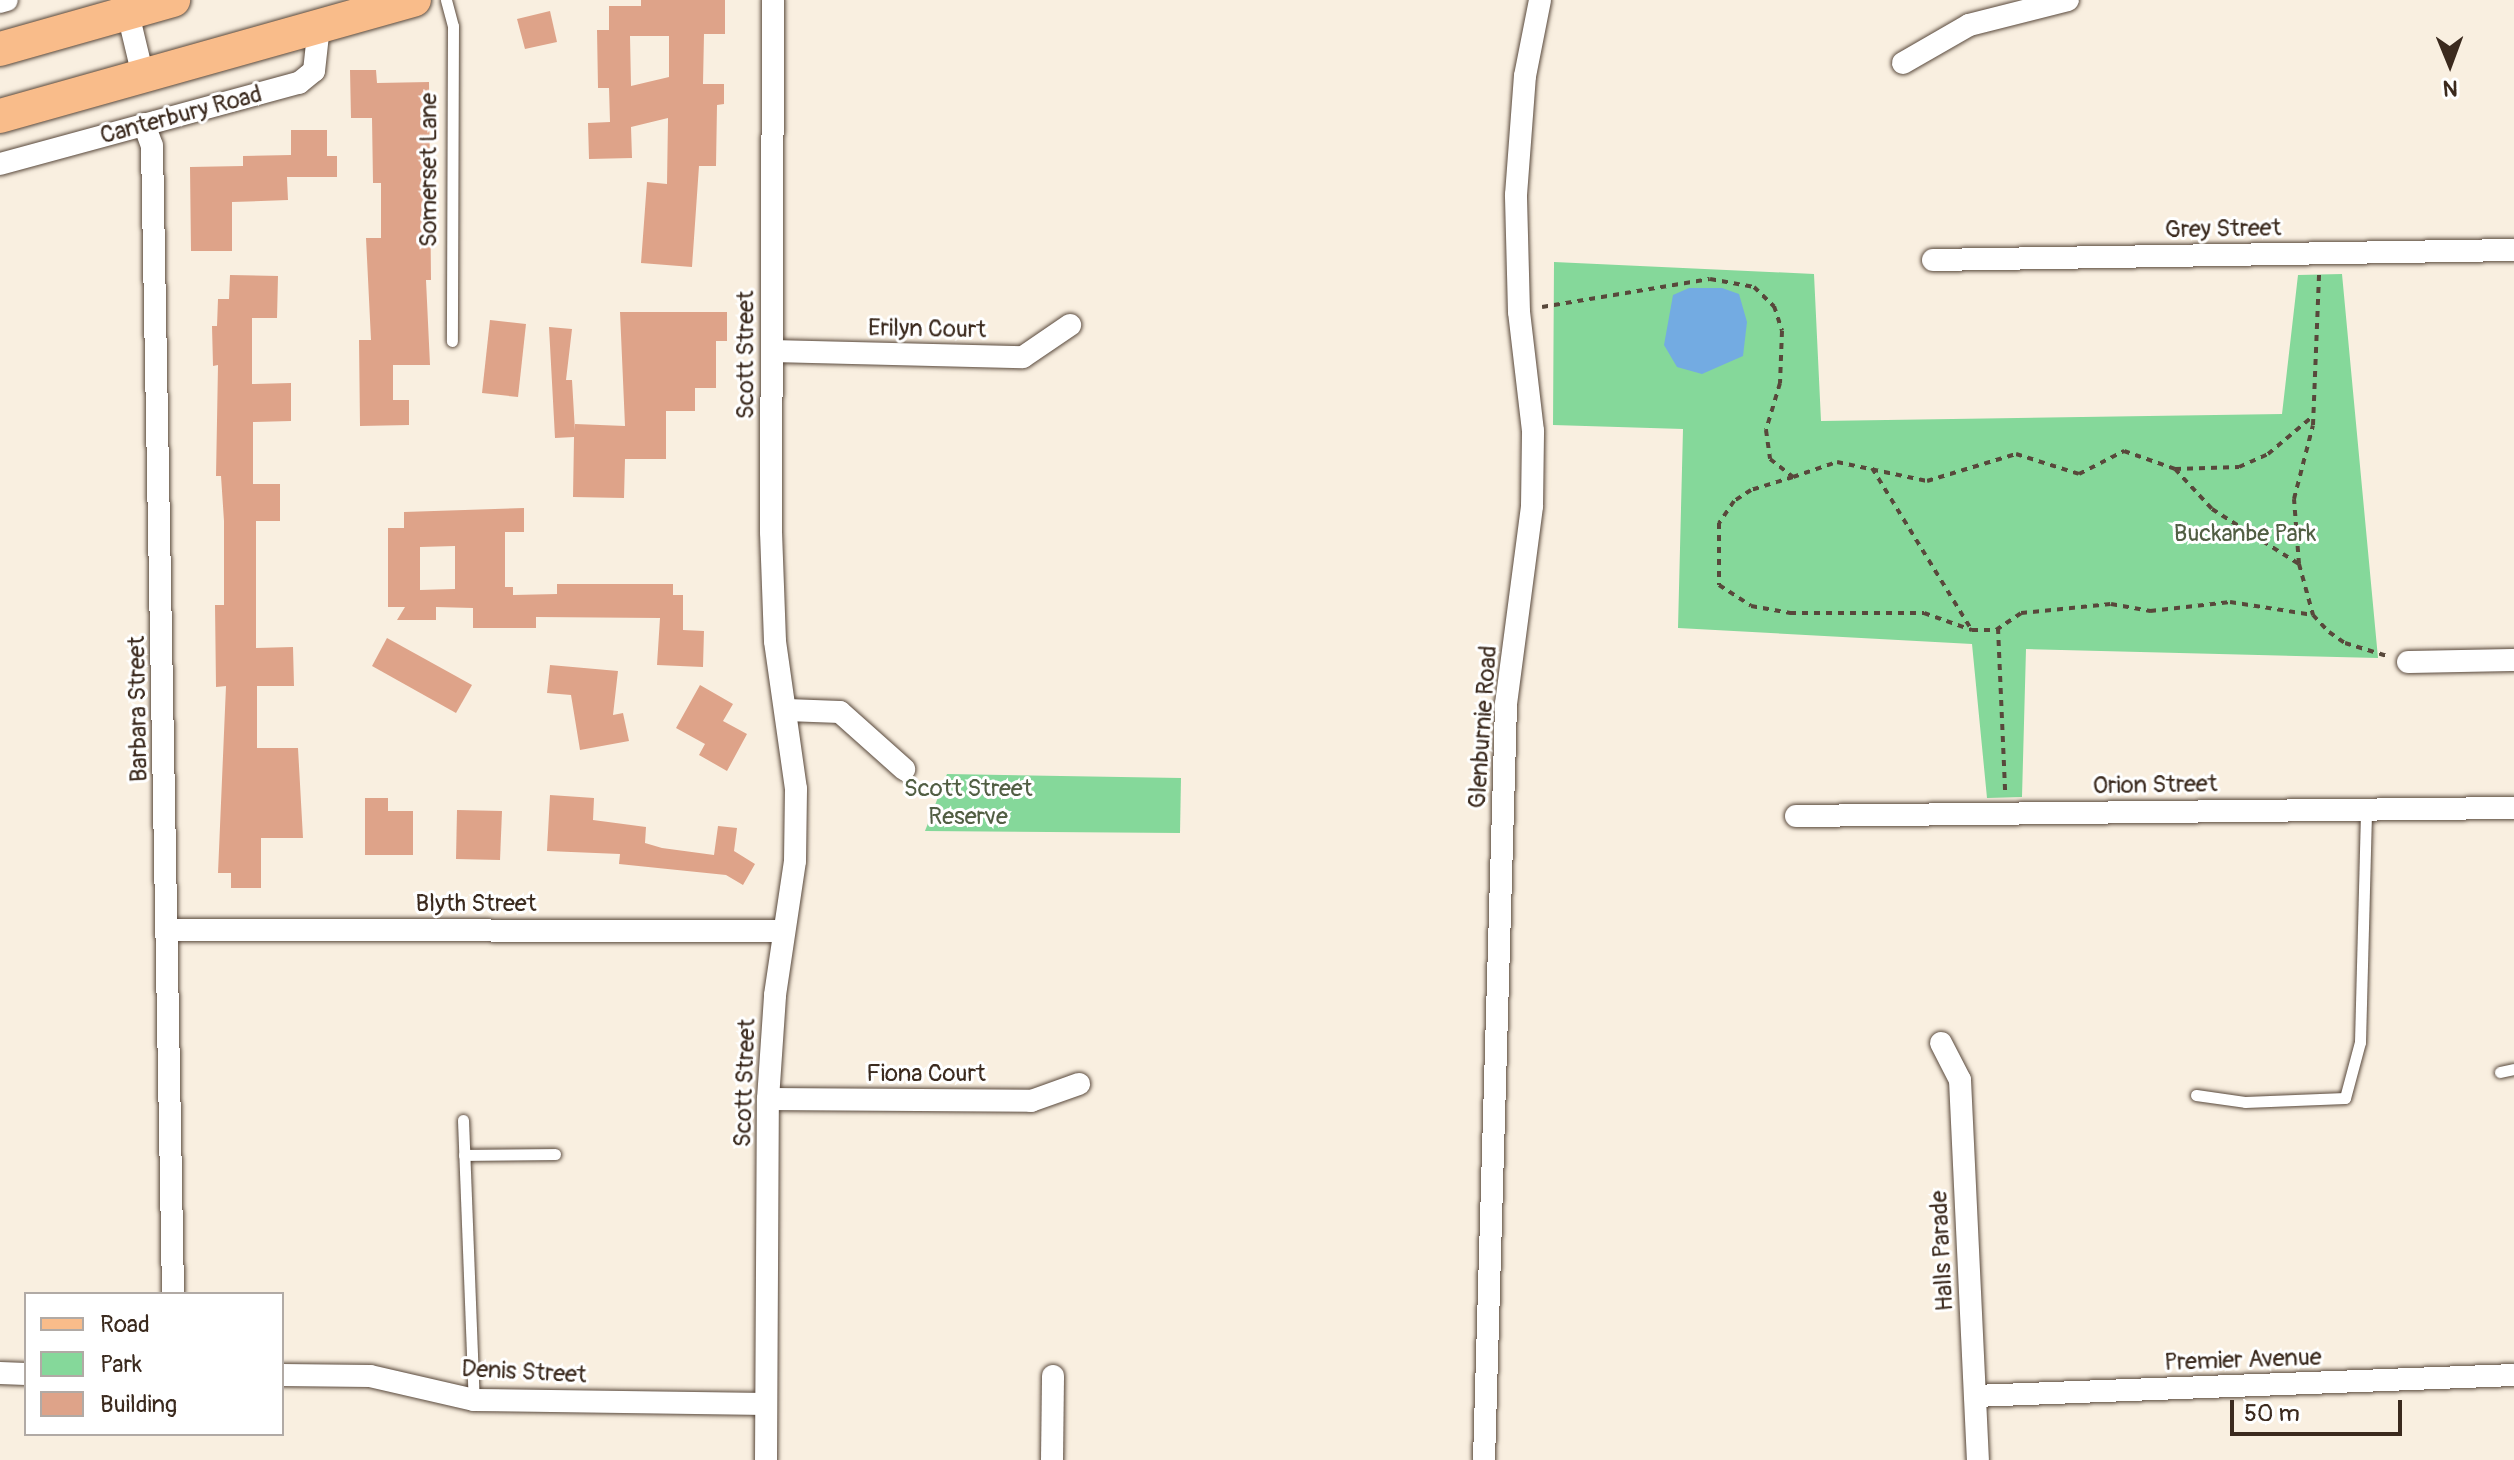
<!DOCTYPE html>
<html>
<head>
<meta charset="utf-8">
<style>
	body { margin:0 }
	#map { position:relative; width:2514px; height:1460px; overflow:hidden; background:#f9efe0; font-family:Pangolin,sans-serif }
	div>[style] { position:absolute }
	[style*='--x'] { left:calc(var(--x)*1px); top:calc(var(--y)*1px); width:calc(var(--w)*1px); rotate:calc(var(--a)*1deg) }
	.green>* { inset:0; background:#85d89a }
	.water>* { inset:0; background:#73abe2 }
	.building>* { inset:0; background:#dea389 }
	.path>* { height:4px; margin-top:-2px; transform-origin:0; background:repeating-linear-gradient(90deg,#58483b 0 6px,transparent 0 12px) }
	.roads { filter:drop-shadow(0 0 2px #58483b) drop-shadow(0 0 2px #58483b) }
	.service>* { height:11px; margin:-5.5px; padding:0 5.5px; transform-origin:5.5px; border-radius:5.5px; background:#fff }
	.minor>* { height:22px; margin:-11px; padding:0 11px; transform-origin:11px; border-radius:11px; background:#fff }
	.primary>* { height:34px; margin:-17px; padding:0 17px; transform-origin:17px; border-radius:17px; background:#f9bc8a }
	span { translate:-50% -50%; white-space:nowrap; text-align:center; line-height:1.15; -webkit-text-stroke:6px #fff; paint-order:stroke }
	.street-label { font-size:24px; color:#3b2a1e }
	.park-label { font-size:24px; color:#515e43 }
	.legend { position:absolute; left:24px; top:1292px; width:260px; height:144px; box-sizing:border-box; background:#fff; border:2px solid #b1aaa5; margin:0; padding:10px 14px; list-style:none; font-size:24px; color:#3b2a1e }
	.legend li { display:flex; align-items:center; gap:16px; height:40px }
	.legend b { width:40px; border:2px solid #b1aaa5 }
	.north { position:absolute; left:2410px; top:24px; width:80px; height:80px; -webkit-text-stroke:6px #fff; paint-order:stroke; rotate:179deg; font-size:22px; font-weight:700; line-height:32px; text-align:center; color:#3b2a1e }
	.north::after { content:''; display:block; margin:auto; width:28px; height:36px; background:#3b2a1e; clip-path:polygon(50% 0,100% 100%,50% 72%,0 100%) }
	.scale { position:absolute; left:2230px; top:1400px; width:172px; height:36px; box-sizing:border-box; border:4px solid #3b2a1e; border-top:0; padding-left:10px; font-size:24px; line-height:28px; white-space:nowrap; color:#3b2a1e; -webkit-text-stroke:6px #fff; paint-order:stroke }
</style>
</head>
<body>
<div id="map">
	<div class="green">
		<i style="clip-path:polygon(1554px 262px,1814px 274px,1821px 421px,2282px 414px,2298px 275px,2342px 274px,2378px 658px,2026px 649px,2022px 797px,1987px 798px,1972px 644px,1678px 628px,1683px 429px,1553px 425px)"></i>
		<i style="clip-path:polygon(947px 774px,1181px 778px,1180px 833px,925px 831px)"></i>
	</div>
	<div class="water">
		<i style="clip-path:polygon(1689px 288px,1722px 288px,1739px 294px,1747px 322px,1743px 356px,1702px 374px,1677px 367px,1664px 345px,1673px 295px)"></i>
	</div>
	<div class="building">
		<i style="clip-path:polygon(evenodd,641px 0,725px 0,725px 34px,704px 34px,703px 84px,724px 84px,724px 104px,717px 105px,716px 166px,699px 166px,692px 267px,641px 263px,647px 182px,667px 184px,668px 118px,631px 127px,632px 158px,589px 159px,588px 123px,610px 122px,609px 88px,598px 88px,597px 30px,609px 30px,609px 6px,641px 6px,641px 0,630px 36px,669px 36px,669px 77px,631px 86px,630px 36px)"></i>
		<i style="clip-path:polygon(550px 11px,557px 42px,525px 49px,517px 19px)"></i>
		<i style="clip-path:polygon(350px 70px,376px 70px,377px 83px,429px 82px,431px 280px,426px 280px,430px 365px,393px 365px,393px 400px,409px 400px,409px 425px,360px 426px,359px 340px,371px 340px,366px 238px,381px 238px,381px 183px,373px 183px,372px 118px,351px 118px)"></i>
		<i style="clip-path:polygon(291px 130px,327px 130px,327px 156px,337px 156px,337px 177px,287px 177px,288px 200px,232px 202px,232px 251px,191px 251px,190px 167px,243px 166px,243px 156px,291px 155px)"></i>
		<i style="clip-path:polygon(230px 275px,278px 276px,277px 318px,252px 318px,252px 384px,291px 383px,291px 421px,253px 422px,253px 484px,280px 484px,280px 521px,256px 521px,256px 648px,293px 647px,294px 686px,257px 686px,257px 748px,298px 748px,303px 838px,261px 838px,261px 888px,231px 888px,231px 873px,218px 873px,226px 686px,216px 687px,215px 605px,224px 605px,224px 521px,221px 476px,216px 476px,218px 365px,213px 366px,212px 326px,217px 326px,218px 299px,229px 299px)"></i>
		<i style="clip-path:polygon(620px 312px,727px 312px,727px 341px,716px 341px,716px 388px,695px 388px,695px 411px,666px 411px,666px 459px,625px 459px,624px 498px,573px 497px,574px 437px,555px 438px,549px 327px,572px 329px,566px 380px,572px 380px,575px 431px,575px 424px,625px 426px)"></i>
		<i style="clip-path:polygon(490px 320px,526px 324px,518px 397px,482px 393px)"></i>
		<i style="clip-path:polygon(evenodd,524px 508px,524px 532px,505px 532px,505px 587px,513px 587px,513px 595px,557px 594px,557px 584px,673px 584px,673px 595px,683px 595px,683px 630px,704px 631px,703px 667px,657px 665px,660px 618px,536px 617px,536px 628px,473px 628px,473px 608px,436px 607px,436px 620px,397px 620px,405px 607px,388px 607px,388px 528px,404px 528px,404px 512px,524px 508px,455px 546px,455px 589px,420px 590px,420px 547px,455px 546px)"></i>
		<i style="clip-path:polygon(387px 638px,472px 685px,456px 713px,372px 666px)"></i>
		<i style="clip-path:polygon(550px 665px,618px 671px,613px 715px,623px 713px,629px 741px,580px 750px,571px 695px,547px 693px)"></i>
		<i style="clip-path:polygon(700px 685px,733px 704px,723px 721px,747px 734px,727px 771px,699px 755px,705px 744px,676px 728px)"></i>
		<i style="clip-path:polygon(550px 795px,594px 798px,593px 820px,646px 827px,645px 843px,662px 848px,714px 855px,718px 826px,737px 828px,734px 851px,755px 864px,743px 885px,726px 875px,619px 864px,620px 854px,547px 851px)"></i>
		<i style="clip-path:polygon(365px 798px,388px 798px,388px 811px,413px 811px,413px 855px,365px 855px)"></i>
		<i style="clip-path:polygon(457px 810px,502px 811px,500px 860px,456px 859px)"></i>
	</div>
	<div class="path">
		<i style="--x:1542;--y:307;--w:170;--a:-9.5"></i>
		<i style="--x:1710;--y:279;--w:45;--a:10.3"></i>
		<i style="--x:1754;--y:287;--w:28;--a:44"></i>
		<i style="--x:1774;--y:306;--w:26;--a:72"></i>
		<i style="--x:1782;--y:331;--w:52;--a:92.2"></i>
		<i style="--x:1780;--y:383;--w:49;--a:106.6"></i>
		<i style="--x:1766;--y:430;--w:29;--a:82"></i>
		<i style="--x:1770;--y:459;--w:29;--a:38"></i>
		<i style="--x:1793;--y:477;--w:46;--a:-18.8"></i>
		<i style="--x:1837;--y:462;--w:92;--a:11.9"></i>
		<i style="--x:1927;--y:481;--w:93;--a:-16.9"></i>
		<i style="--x:2016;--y:454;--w:66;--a:17.6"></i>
		<i style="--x:2079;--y:474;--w:51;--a:-27.1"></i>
		<i style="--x:2124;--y:451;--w:54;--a:19.4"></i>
		<i style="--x:2175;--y:469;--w:54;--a:47.2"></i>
		<i style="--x:2212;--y:509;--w:103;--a:32.3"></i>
		<i style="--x:2299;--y:564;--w:53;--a:74.6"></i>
		<i style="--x:2313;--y:615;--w:23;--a:47"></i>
		<i style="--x:2329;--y:632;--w:19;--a:35"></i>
		<i style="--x:2345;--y:643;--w:44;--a:17.2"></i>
		<i style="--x:1872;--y:468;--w:189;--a:58.4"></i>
		<i style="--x:2175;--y:469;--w:64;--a:-1.8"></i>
		<i style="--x:2239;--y:467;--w:32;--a:-24"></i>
		<i style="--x:2268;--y:454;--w:57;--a:-40.1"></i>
		<i style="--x:1793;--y:477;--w:44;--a:162.8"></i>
		<i style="--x:1751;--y:490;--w:20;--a:147"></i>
		<i style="--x:1734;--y:501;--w:27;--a:124"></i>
		<i style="--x:1719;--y:523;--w:62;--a:90"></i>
		<i style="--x:1719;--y:585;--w:38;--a:33"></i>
		<i style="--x:1751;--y:606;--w:40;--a:10"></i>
		<i style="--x:1790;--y:613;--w:134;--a:0"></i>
		<i style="--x:1924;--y:613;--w:51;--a:19.5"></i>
		<i style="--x:1972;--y:630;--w:24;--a:0"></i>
		<i style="--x:1996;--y:630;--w:30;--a:-34"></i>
		<i style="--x:2021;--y:613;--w:90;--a:-5.7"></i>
		<i style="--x:2111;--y:604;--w:40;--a:10"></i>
		<i style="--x:2150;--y:611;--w:81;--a:-6.4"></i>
		<i style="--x:2230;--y:602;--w:84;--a:8.9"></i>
		<i style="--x:2299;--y:564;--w:65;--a:-94.4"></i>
		<i style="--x:2294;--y:499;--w:76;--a:-75.6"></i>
		<i style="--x:2313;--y:425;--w:151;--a:-87.7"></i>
		<i style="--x:1998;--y:628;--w:163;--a:87.5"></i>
	</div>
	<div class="roads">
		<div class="service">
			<i style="--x:446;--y:0;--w:27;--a:75"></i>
			<i style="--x:453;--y:26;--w:315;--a:90.2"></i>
			<i style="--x:2500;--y:1072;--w:14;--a:-12"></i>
			<i style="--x:2196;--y:1095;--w:49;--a:8.1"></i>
			<i style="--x:2245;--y:1102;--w:100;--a:-2.3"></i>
			<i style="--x:2345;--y:1098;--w:58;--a:-75"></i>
			<i style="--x:2360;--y:1042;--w:234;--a:-88.5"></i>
			<i style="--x:463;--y:1120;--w:280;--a:87.8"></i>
			<i style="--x:464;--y:1155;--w:91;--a:-0.6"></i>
		</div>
		<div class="minor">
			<i style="--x:125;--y:1;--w:77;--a:76.5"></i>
			<i style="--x:0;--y:2;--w:7;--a:-16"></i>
			<i style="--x:1903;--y:63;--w:76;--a:-29.9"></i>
			<i style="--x:1969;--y:25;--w:102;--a:-14.2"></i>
			<i style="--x:144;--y:124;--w:23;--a:70"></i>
			<i style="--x:152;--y:146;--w:1148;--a:88.95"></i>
			<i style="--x:0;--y:164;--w:310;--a:-15.2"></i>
			<i style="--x:299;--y:83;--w:19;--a:-39"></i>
			<i style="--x:314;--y:71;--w:45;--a:-83.7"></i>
			<i style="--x:1933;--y:260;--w:581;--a:-0.99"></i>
			<i style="--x:772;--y:351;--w:251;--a:1.4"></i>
			<i style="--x:1023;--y:357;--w:57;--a:-34.2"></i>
			<i style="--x:2408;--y:662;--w:106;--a:-1.1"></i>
			<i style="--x:787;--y:710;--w:53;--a:2.2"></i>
			<i style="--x:840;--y:712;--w:86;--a:41.7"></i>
			<i style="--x:1796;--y:816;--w:718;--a:-0.64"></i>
			<i style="--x:168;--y:930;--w:615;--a:0.09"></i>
			<i style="--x:1941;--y:1043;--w:42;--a:62.8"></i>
			<i style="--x:1960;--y:1080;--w:380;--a:87.3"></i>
			<i style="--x:768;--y:1099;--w:263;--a:0.4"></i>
			<i style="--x:1031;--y:1101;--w:51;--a:-19.5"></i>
			<i style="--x:0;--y:1373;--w:26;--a:2"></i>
			<i style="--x:282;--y:1375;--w:88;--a:0.7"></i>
			<i style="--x:370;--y:1376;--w:107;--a:13"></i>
			<i style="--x:474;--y:1400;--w:292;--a:0.8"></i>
			<i style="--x:1975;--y:1396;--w:539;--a:-2.23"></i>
			<i style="--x:766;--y:1460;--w:361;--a:-89.7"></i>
			<i style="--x:768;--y:1099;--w:104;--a:-86.1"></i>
			<i style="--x:775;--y:995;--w:135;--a:-81.5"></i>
			<i style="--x:795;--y:861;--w:72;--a:-89.2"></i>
			<i style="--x:796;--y:789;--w:149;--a:-98.1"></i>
			<i style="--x:775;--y:641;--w:109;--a:-92.1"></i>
			<i style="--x:771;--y:532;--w:532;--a:-89.78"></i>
			<i style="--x:1052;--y:1460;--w:84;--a:-89.3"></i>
			<i style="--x:1484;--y:1460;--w:756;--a:-88.33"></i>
			<i style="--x:1506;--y:704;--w:200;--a:-82.5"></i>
			<i style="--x:1532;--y:506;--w:75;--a:-89.2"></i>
			<i style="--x:1533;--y:431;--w:120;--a:-96.7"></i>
			<i style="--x:1519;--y:312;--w:117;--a:-91.5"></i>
			<i style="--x:1516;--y:195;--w:119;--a:-85.7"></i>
			<i style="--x:1525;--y:76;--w:77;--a:-78.8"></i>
		</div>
		<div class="primary">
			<i style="--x:0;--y:49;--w:180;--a:-15.8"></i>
			<i style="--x:0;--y:116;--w:430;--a:-15.7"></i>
		</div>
	</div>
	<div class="street-label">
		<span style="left:181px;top:115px;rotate:-15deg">Canterbury Road</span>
		<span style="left:429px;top:170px;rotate:-90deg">Somerset Lane</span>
		<span style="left:2223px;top:229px;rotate:-1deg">Grey Street</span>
		<span style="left:927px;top:329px;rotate:1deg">Erilyn Court</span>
		<span style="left:746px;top:355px;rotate:-90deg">Scott Street</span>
		<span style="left:138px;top:709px;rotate:-91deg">Barbara Street</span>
		<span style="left:1483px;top:727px;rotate:-86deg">Glenburnie Road</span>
		<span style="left:2155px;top:785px;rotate:-1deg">Orion Street</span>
		<span style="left:476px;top:904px">Blyth Street</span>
		<span style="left:926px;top:1074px">Fiona Court</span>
		<span style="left:745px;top:1083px;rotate:-88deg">Scott Street</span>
		<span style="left:1942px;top:1251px;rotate:-93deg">Halls Parade</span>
		<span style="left:2243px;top:1360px;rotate:-2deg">Premier Avenue</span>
		<span style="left:524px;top:1372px;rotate:3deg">Denis Street</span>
	</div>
	<div class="park-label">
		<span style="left:2245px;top:534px">Buckanbe Park</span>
		<span style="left:968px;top:803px">Scott Street<br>Reserve</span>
	</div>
	<ul class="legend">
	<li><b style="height:10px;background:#f9bc8a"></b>Road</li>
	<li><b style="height:22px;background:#85d89a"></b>Park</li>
	<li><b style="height:22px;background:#dea389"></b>Building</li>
	</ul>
	<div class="north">N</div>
	<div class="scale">50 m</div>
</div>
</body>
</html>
